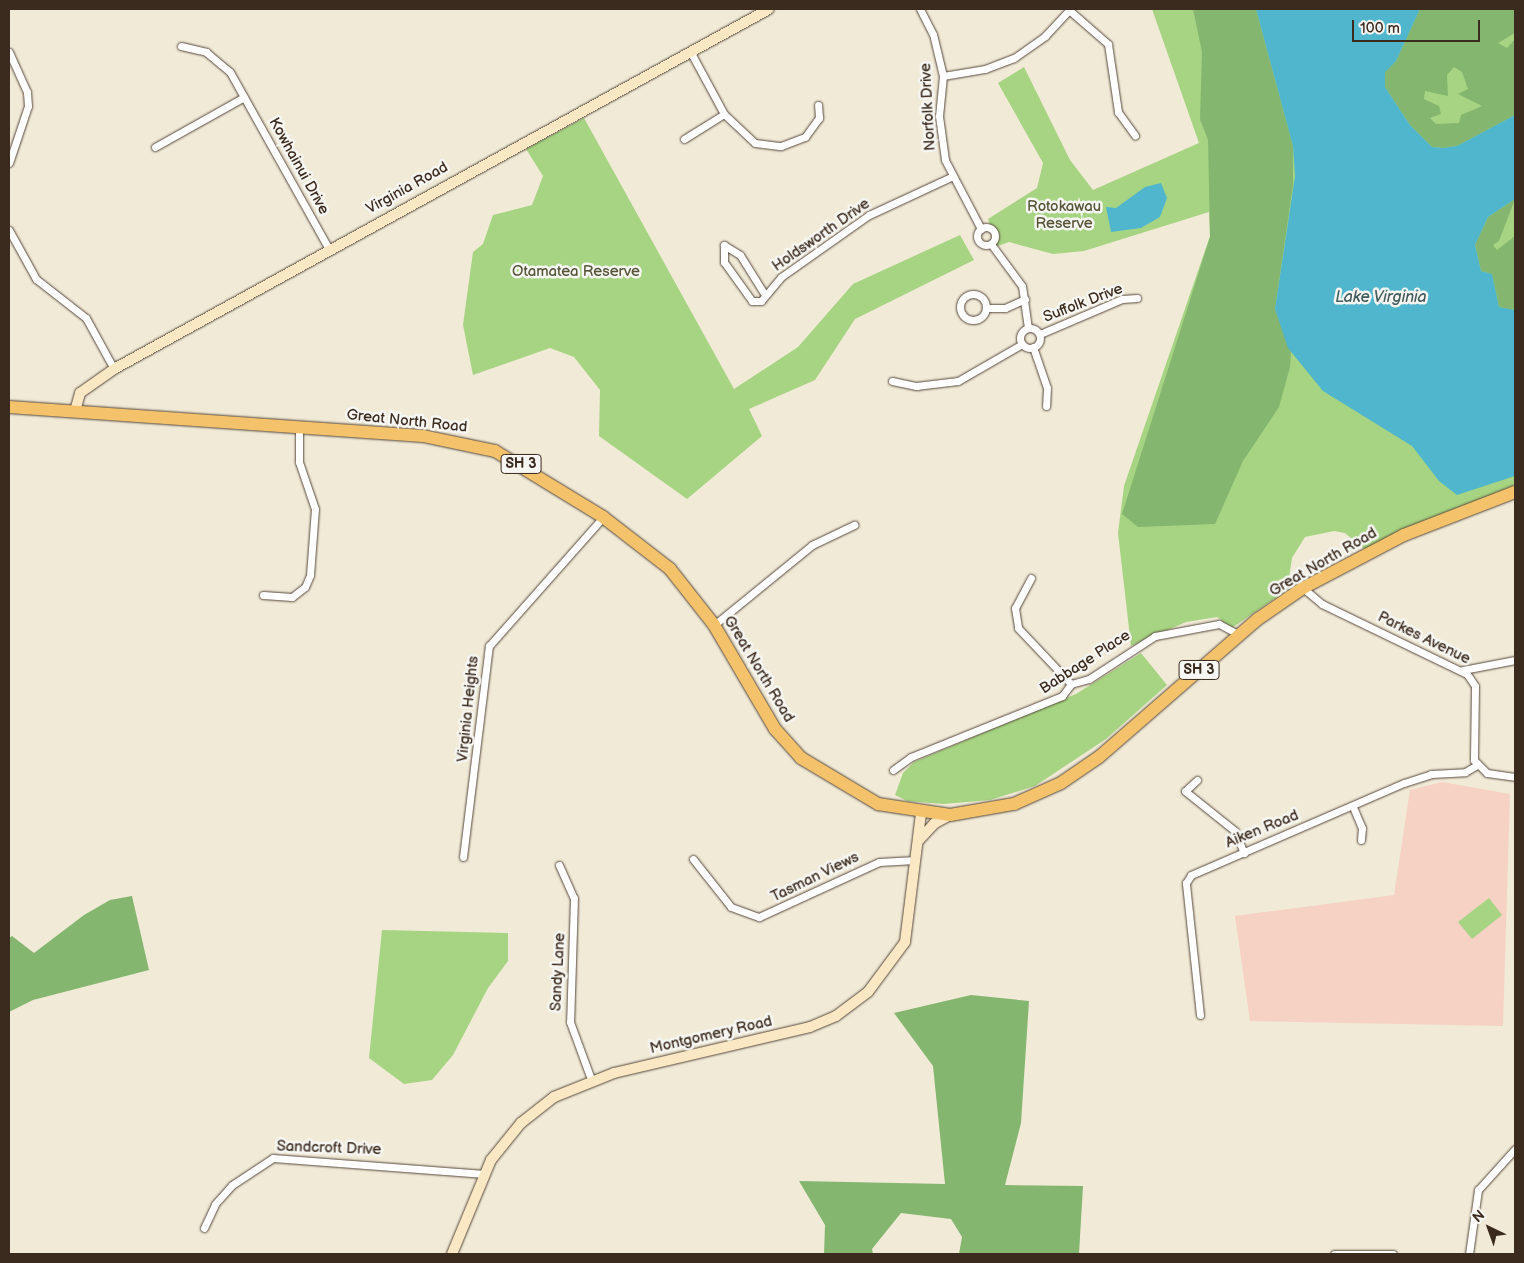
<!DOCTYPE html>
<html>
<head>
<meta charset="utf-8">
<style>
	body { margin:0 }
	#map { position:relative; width:1524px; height:1263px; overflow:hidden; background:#f1ead7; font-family:"Balsamiq Sans",sans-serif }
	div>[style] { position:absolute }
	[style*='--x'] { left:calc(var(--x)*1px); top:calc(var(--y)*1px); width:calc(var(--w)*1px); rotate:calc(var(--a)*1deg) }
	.built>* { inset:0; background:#f5d2c3 }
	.green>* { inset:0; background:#a6d482 }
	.forest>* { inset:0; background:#84b670 }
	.water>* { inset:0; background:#4fb6cd }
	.roads { filter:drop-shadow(0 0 1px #56473a) drop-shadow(0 0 1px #56473a) }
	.street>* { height:7px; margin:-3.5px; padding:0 3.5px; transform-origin:3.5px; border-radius:3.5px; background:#fff }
	.street>.ring { margin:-3.5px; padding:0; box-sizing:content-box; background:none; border:7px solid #fff; border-radius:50% }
	.secondary>* { height:10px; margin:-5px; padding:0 5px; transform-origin:5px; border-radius:5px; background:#fae7c3 }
	.highway>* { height:12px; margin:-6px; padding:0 6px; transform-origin:6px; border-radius:6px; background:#f3c26a }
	span { translate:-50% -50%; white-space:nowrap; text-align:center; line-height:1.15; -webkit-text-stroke:5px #f6f6f2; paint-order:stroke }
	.shield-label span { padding:1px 4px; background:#f6f6f2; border:1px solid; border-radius:4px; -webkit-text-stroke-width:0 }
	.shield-label { font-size:14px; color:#3b2a1e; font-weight:700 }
	.street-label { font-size:15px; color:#3b2a1e }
	.park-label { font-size:15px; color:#565437 }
	.water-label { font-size:16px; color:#425b5b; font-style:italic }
	.frame { position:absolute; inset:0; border:10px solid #3b2a1e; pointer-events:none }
	.north { position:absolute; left:1464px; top:1203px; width:50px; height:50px; -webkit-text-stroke:4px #f6f6f2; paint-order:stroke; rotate:318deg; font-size:14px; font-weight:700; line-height:20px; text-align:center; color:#3b2a1e }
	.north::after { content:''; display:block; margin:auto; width:18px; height:22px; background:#3b2a1e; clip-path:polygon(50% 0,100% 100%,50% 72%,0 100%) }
	.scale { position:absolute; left:1352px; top:20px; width:128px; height:22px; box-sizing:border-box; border:2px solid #3b2a1e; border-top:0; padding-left:6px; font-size:15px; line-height:18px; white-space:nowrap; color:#3b2a1e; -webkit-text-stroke:4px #f6f6f2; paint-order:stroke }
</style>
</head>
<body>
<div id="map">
	<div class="built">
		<i style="clip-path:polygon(1442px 782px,1510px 794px,1503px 1026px,1250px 1021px,1235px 916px,1394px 895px,1410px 790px)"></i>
	</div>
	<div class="green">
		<i style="clip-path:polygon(1152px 9px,1515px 9px,1515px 485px,1364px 549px,1345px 533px,1334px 531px,1305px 537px,1292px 558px,1287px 590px,1232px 628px,1217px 617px,1186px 622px,1131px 646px,1118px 533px,1124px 486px,1210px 236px,1209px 212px,1084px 251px,1053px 254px,1009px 242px,995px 247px,988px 219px,1037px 188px,1043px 163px,998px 83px,1024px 67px,1070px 160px,1093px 190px,1199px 143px)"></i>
		<i style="clip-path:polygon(584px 118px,734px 389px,798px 347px,853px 284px,960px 235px,974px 260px,855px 319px,815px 380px,749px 409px,762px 436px,687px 499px,599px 436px,600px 390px,574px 357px,550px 348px,473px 375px,463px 325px,473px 252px,483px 244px,493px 215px,532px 205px,543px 176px,526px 149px)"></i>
		<i style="clip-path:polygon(1141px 653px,1167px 685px,1106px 739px,1035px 786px,990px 800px,944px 804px,907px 801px,895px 795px,903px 773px,914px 762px,1076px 694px)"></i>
		<i style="clip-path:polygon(1489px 898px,1502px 915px,1472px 939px,1458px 922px)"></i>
		<i style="clip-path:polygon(382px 930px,508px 933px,508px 961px,488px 988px,453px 1055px,432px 1080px,404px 1084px,369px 1058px)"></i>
	</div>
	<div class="forest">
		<i style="clip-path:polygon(1193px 9px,1256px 9px,1293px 146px,1293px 185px,1275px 309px,1291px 352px,1290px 367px,1279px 407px,1243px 461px,1215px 524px,1138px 527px,1122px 514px,1210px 237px,1208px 140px,1200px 119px,1202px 52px)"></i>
		<i style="clip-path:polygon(evenodd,1420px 9px,1515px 9px,1515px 33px,1498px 43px,1507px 48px,1515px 39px,1515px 115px,1457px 146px,1443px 148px,1432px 147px,1410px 125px,1385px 87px,1385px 71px,1396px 61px,1420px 9px,1454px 67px,1462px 72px,1468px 89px,1458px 94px,1482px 106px,1461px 115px,1459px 123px,1436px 124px,1430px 118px,1441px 114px,1439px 106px,1424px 99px,1425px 91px,1448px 96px,1447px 75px,1454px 67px)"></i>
		<i style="clip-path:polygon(1515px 199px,1499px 241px,1493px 245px,1497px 250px,1515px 236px,1515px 310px,1499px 307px,1492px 274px,1481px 271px,1475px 245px,1488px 217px)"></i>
		<i style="clip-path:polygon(132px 896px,149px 970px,33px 1000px,9px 1012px,9px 938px,12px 936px,34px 953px,84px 915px,110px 900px)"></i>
		<i style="clip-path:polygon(971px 995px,1029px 1001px,1021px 1123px,1005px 1185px,1083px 1186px,1079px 1254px,959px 1254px,962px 1237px,951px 1219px,901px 1213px,872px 1249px,873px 1254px,824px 1254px,825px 1225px,799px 1181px,945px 1184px,933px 1066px,894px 1013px)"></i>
	</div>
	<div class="water">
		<i style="clip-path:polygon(1256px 9px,1420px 9px,1396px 61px,1385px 72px,1385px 87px,1410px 125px,1432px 147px,1443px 148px,1457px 146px,1515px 115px,1515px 199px,1488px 217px,1475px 245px,1481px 271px,1492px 274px,1499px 307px,1515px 310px,1515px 476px,1457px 495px,1439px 481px,1412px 446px,1323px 391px,1288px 348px,1275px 309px,1295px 176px,1293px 146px)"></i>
		<i style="clip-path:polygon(1161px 183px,1167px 198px,1160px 217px,1141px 228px,1111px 232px,1106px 207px,1116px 208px,1145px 187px)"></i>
	</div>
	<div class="roads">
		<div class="street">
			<i style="--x:920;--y:9;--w:28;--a:63"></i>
			<i style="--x:933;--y:34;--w:43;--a:76.6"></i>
			<i style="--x:943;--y:76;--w:40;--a:95.7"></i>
			<i style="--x:939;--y:116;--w:44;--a:82.2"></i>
			<i style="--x:945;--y:160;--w:78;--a:62.4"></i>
			<i style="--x:1069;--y:10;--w:52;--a:41.1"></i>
			<i style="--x:1108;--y:44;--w:69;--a:81.6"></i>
			<i style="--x:1118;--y:112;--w:29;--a:54"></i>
			<i style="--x:181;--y:46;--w:26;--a:13"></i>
			<i style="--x:206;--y:52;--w:31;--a:40"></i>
			<i style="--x:230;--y:72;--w:203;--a:60.8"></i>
			<i style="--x:690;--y:51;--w:72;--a:61.6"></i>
			<i style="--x:724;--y:114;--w:42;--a:43.1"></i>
			<i style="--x:755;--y:143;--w:26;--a:7"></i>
			<i style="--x:781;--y:146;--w:26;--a:-21"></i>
			<i style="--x:805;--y:137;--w:24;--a:-54"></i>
			<i style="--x:819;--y:118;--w:13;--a:-94"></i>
			<i style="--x:9;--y:52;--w:44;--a:65.8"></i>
			<i style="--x:27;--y:92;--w:14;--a:86"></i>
			<i style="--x:28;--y:106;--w:60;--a:108.4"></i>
			<i style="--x:943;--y:76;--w:43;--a:-9.5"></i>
			<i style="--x:985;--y:69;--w:31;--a:-21"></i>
			<i style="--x:1014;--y:58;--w:38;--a:-35"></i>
			<i style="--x:1045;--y:36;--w:37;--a:-47"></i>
			<i style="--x:684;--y:139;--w:47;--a:-32"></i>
			<i style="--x:155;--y:147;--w:102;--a:-29.3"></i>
			<i class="ring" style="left:977px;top:227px;width:11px;height:11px"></i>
			<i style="--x:9;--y:230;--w:56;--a:61.1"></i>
			<i style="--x:36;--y:279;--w:63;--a:38"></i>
			<i style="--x:86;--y:318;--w:58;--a:61.2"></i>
			<i style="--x:991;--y:244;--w:52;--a:53.6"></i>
			<i style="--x:1022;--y:286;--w:42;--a:81.9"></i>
			<i class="ring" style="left:960px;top:294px;width:19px;height:19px"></i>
			<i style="--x:765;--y:295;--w:47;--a:-122"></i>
			<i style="--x:740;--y:255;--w:19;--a:-148"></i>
			<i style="--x:724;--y:245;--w:17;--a:90"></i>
			<i style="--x:724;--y:262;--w:48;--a:54.3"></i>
			<i style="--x:752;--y:301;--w:9;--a:0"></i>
			<i style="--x:761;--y:301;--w:31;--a:-50"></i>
			<i style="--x:781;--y:277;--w:108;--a:-35.2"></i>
			<i style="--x:869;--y:215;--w:90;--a:-24.9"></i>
			<i style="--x:986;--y:308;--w:19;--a:0"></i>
			<i style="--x:1005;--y:308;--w:22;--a:-24"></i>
			<i class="ring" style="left:1020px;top:328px;width:13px;height:13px"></i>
			<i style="--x:1040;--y:334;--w:89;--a:-23.1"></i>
			<i style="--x:1122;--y:299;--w:15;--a:-4"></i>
			<i style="--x:1033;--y:347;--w:43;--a:71.1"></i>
			<i style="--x:1047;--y:388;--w:18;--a:93"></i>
			<i style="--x:892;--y:381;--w:25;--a:12"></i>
			<i style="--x:916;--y:386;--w:42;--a:-6.8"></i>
			<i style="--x:958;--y:381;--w:74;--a:-30"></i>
			<i style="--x:1031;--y:578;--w:34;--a:118"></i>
			<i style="--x:1015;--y:608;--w:20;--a:81"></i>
			<i style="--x:1018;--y:628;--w:77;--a:46.6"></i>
			<i style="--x:1303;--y:588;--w:25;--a:40"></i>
			<i style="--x:1322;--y:604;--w:161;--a:25.8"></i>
			<i style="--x:1467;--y:674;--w:14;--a:56"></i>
			<i style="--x:1475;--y:686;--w:74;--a:90.8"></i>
			<i style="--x:1474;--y:760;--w:18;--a:45"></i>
			<i style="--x:1487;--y:773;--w:28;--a:8"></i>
			<i style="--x:263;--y:595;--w:29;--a:4"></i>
			<i style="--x:292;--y:597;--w:16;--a:-38"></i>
			<i style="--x:305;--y:587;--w:13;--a:-67"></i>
			<i style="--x:310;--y:575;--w:66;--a:-85.7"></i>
			<i style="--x:315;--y:509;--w:50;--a:-108.8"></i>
			<i style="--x:299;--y:462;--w:34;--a:-90"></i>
			<i style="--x:714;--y:625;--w:127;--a:-39.2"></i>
			<i style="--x:812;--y:545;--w:47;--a:-25.5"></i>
			<i style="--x:1463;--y:670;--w:53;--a:-10.9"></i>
			<i style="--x:893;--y:770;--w:22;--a:-36"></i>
			<i style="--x:911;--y:757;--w:163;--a:-22"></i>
			<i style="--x:1062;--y:696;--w:15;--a:-53"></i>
			<i style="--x:1071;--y:684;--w:19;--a:-16"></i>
			<i style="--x:1089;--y:679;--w:79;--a:-33.1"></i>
			<i style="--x:1155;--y:636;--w:65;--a:-10.6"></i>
			<i style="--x:1219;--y:624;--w:24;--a:28"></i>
			<i style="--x:1197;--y:780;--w:16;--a:137"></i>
			<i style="--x:1185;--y:791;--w:64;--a:38.7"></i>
			<i style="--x:1235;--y:831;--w:24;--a:68"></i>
			<i style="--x:1353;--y:807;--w:23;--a:67"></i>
			<i style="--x:1362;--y:828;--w:12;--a:95"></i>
			<i style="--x:463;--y:857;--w:213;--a:-83"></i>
			<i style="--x:489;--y:646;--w:172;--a:-48.5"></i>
			<i style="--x:693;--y:859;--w:61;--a:51.6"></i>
			<i style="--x:731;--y:907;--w:30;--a:20"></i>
			<i style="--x:759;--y:917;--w:132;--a:-24.6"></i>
			<i style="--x:879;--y:862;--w:36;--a:-3"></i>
			<i style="--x:559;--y:865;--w:36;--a:66"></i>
			<i style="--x:574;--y:898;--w:124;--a:91.8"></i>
			<i style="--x:570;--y:1022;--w:61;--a:69.8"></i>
			<i style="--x:1200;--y:1015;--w:133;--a:-96.1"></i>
			<i style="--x:1186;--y:883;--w:9;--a:-58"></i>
			<i style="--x:1191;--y:875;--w:232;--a:-23.4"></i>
			<i style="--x:1404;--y:783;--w:28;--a:-18"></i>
			<i style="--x:1431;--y:774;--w:34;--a:-3"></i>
			<i style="--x:1465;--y:772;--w:14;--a:-30"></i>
			<i style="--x:204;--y:1228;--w:26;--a:-65"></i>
			<i style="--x:215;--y:1204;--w:25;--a:-48"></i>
			<i style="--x:232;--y:1185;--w:49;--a:-33.4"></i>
			<i style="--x:273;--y:1158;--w:212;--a:4.3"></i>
			<i style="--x:1334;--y:1254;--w:59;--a:0"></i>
			<i style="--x:1469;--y:1254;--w:65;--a:-82"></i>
			<i style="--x:1478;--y:1190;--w:55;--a:-47.9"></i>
		</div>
		<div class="secondary">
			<i style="--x:75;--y:411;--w:19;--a:-74"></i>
			<i style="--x:80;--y:393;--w:42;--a:-35.2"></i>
			<i style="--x:114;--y:369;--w:747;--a:-28.79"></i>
			<i style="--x:918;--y:841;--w:25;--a:-47"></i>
			<i style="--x:935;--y:823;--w:17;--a:-28"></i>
			<i style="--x:452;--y:1254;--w:102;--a:-67.5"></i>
			<i style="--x:491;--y:1160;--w:48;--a:-51"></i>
			<i style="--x:521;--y:1123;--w:42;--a:-38.2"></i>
			<i style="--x:554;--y:1097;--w:65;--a:-21.8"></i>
			<i style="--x:614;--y:1073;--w:201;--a:-13.2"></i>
			<i style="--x:810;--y:1027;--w:28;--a:-23"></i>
			<i style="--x:836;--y:1016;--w:40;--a:-37"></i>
			<i style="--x:868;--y:992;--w:62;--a:-53.5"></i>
			<i style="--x:905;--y:942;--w:129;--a:-82.9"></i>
		</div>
		<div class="highway">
			<i style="--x:9;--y:407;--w:415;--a:4"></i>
			<i style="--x:423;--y:436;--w:74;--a:11.8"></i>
			<i style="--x:495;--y:451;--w:127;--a:31.4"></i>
			<i style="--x:603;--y:517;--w:85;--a:37.8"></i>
			<i style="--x:670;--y:569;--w:71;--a:51.8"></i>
			<i style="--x:714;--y:625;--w:121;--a:59.6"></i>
			<i style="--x:775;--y:729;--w:39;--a:48"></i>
			<i style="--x:801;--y:758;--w:90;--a:30.9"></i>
			<i style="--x:878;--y:804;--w:73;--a:8.7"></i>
			<i style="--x:950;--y:815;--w:65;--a:-9.8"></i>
			<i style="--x:1014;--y:804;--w:51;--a:-24.1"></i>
			<i style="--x:1061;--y:783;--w:46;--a:-34.4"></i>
			<i style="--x:1099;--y:757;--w:211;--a:-41"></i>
			<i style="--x:1258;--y:619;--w:55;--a:-34.6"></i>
			<i style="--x:1303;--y:588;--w:114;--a:-27.7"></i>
			<i style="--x:1404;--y:535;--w:119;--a:-21.2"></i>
		</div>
	</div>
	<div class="shield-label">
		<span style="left:521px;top:464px">SH 3</span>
		<span style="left:1199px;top:670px">SH 3</span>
	</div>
	<div class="street-label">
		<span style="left:928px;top:107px;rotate:-93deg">Norfolk Drive</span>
		<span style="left:299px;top:166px;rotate:61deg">Kowhainui Drive</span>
		<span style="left:407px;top:188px;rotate:-29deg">Virginia Road</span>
		<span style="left:821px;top:235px;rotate:-35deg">Holdsworth Drive</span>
		<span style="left:1083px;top:303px;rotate:-21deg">Suffolk Drive</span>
		<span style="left:407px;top:421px;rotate:6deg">Great North Road</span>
		<span style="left:1323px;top:562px;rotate:-30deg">Great North Road</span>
		<span style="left:1424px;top:638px;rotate:26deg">Parkes Avenue</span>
		<span style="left:1085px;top:662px;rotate:-33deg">Babbage Place</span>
		<span style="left:759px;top:669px;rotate:59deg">Great North Road</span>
		<span style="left:468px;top:709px;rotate:-84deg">Virginia Heights</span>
		<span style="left:1262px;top:829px;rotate:-22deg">Aiken Road</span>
		<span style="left:815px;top:877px;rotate:-26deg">Tasman Views</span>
		<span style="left:558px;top:972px;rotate:-87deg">Sandy Lane</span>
		<span style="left:711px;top:1035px;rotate:-13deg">Montgomery Road</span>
		<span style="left:329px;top:1148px;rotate:2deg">Sandcroft Drive</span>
	</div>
	<div class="park-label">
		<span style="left:1064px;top:215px">Rotokawau<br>Reserve</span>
		<span style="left:576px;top:272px">Otamatea Reserve</span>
	</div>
	<div class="water-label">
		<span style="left:1381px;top:298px">Lake Virginia</span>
	</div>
	<div class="frame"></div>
	<div class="north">N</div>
	<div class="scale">100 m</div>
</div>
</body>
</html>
